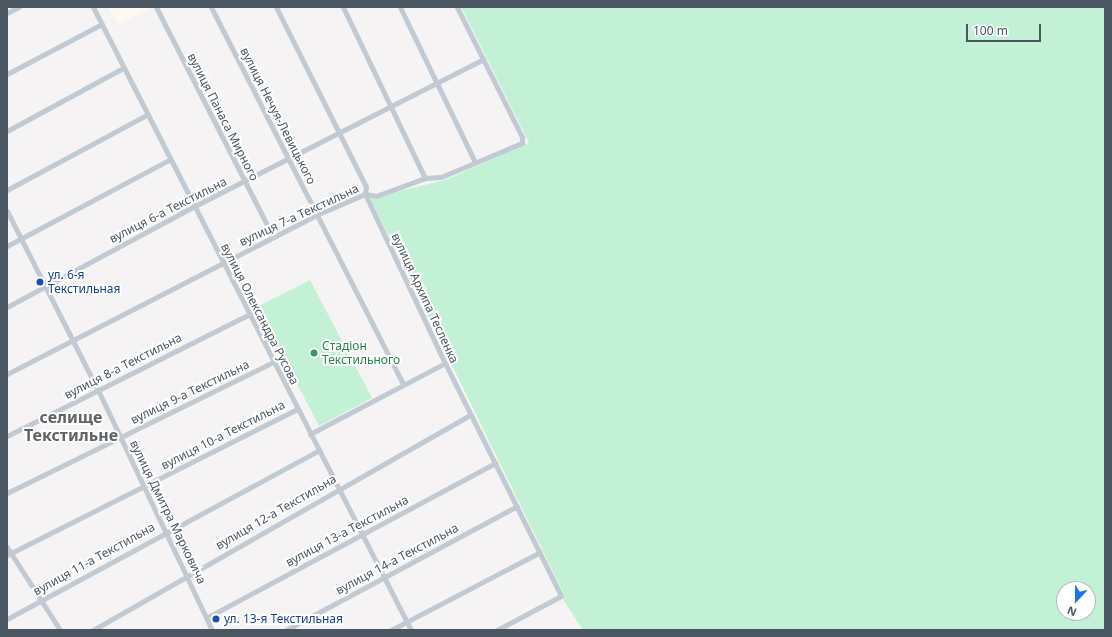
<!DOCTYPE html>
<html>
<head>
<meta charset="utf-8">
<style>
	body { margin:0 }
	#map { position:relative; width:1112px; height:637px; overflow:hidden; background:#f5f3f3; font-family:"Noto Sans",sans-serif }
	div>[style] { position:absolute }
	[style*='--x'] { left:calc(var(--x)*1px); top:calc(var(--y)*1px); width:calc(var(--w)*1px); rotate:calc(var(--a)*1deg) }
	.commercial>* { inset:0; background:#fdf9ef }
	.green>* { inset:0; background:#c3f1d5 }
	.minor>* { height:5px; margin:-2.5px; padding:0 2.5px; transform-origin:2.5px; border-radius:2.5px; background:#c1cad2 }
	.dots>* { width:11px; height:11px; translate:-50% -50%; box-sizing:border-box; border:2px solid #fff; border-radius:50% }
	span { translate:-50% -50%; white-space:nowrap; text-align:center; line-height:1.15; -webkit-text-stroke:4px #fff; paint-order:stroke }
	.street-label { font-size:12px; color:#4a5661 }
	.transit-label { font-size:12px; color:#164399 }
	.left { translate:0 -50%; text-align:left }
	.leisure-label { font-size:12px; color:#27864d }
	.district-label { font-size:16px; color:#5f6368; font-weight:700 }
	.frame { position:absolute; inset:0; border:8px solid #4a5661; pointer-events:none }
	.north { position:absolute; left:1056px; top:581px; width:40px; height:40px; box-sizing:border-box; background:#fff; border:1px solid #b7bbc0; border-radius:50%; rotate:202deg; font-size:11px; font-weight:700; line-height:16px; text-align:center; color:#4a5661 }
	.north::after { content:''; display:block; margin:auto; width:14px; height:18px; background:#1a73e8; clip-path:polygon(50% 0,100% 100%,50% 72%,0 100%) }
	.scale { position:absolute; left:966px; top:24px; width:75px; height:18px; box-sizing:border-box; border:2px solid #4a5661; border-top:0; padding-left:5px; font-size:12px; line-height:14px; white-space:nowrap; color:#4a5661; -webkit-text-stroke:3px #fff; paint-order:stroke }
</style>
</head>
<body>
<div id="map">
	<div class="commercial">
		<i style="clip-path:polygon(108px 7px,153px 7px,118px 25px)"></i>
	</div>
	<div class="green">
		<i style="clip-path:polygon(evenodd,461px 7px,1105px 7px,1105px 630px,583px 630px,563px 599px,564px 594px,370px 198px,445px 180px,529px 143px,461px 7px,1064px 589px,1088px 589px,1088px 613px,1064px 613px,1064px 589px)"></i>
		<i style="clip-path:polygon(310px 280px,372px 398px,319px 426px,257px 307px)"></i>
	</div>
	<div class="minor">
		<i style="--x:93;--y:7;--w:699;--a:62.96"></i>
		<i style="--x:156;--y:7;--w:256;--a:63"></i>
		<i style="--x:211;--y:7;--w:423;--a:63"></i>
		<i style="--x:276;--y:7;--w:201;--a:63.4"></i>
		<i style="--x:366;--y:187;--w:7;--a:98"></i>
		<i style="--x:365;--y:194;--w:187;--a:64.7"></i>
		<i style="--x:445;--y:363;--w:260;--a:63.5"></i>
		<i style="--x:561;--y:596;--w:72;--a:152"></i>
		<i style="--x:343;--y:7;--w:190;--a:64.4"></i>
		<i style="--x:400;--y:7;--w:172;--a:64.2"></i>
		<i style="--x:7;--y:13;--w:13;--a:-27"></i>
		<i style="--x:7;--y:74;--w:107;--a:-27.8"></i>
		<i style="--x:7;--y:131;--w:132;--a:-28.5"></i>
		<i style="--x:7;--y:190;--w:158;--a:-28.3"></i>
		<i style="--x:7;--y:211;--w:201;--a:63.1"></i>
		<i style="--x:98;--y:390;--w:266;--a:64.6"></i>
		<i style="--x:7;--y:246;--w:183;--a:-28"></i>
		<i style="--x:7;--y:307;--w:211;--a:-28.3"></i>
		<i style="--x:193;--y:207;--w:324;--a:-27"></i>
		<i style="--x:7;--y:374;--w:348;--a:-27.2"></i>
		<i style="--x:316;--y:215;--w:53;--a:-23.2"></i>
		<i style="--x:365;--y:194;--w:11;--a:10"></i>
		<i style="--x:376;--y:196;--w:52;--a:-20.2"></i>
		<i style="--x:425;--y:178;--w:16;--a:-4"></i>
		<i style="--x:441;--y:177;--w:88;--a:-22.8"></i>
		<i style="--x:522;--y:143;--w:6;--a:-90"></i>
		<i style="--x:522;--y:137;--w:145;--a:-116.6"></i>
		<i style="--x:310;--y:434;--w:153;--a:-27.7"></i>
		<i style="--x:7;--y:436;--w:270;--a:-26.7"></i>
		<i style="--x:7;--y:493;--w:297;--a:-26.2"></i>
		<i style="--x:7;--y:547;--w:98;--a:57.4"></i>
		<i style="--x:7;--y:555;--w:325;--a:-26.7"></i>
		<i style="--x:208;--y:617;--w:326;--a:-28.2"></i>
		<i style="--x:7;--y:619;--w:355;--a:-28.4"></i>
		<i style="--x:93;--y:630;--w:434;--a:-29.7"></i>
		<i style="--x:286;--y:630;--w:262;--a:-28.2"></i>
		<i style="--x:391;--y:630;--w:168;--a:-27.6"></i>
	</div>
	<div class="dots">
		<i style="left:40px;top:282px;background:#1a4fb4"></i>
		<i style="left:314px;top:353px;background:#2e9e5b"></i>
		<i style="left:216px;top:619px;background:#1a4fb4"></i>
	</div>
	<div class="street-label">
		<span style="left:278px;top:116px;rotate:63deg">вулиця Нечуя-Левицького</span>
		<span style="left:223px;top:117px;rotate:63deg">вулиця Панаса Мирного</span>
		<span style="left:168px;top:210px;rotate:-27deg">вулиця 6-а Текстильна</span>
		<span style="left:299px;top:215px;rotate:-25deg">вулиця 7-а Текстильна</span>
		<span style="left:425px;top:298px;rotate:65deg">вулиця Архипа Тесленка</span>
		<span style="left:260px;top:314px;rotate:63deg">вулиця Олександра Русова</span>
		<span style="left:123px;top:366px;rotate:-27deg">вулиця 8-а Текстильна</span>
		<span style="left:190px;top:392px;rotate:-26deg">вулиця 9-а Текстильна</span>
		<span style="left:223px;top:435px;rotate:-27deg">вулиця 10-а Текстильна</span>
		<span style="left:168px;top:512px;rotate:64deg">вулиця Дмитра Марковича</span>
		<span style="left:276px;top:512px;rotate:-30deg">вулиця 12-а Текстильна</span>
		<span style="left:347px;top:531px;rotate:-28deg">вулиця 13-а Текстильна</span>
		<span style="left:94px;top:559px;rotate:-29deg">вулиця 11-а Текстильна</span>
		<span style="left:397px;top:559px;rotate:-28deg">вулиця 14-а Текстильна</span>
	</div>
	<div class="transit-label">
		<span class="left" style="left:48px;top:282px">ул. 6-я<br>Текстильная</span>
		<span class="left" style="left:224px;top:619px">ул. 13-я Текстильная</span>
	</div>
	<div class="leisure-label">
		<span class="left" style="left:322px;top:353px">Стадіон<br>Текстильного</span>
	</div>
	<div class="district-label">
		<span style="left:71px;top:426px">селище<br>Текстильне</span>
	</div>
	<div class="frame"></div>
	<div class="north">N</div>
	<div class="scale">100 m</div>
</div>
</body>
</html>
